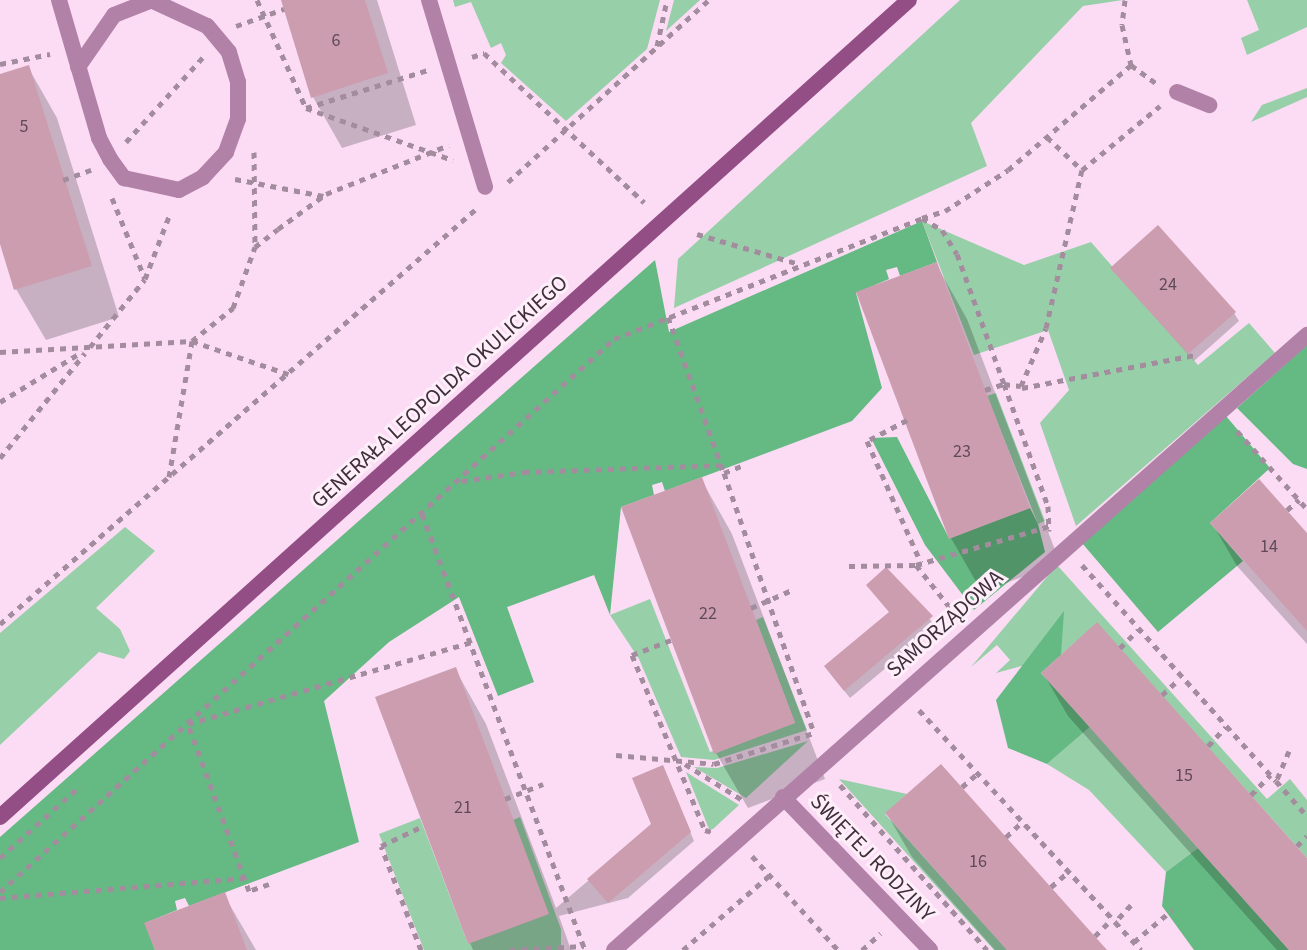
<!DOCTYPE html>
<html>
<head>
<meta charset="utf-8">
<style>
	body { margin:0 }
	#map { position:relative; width:1307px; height:950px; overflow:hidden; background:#fbdcf4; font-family:"Source Sans 3",sans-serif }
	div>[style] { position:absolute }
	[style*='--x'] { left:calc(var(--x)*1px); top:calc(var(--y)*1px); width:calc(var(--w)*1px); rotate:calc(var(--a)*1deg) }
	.green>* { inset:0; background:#97cfa8 }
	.forest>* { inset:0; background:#65b983 }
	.shadow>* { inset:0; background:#0003 }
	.building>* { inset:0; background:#cb9daf }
	.path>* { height:5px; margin-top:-2.5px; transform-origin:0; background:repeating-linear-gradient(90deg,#a48c9f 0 6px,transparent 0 12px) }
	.lane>* { height:16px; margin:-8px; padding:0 8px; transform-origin:8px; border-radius:8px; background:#b181a7 }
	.street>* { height:16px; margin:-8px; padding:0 8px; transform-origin:8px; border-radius:8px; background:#b181a7 }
	.secondary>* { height:16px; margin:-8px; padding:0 8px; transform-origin:8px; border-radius:8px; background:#934e86 }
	span { translate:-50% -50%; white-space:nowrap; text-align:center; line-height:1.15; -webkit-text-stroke:6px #feeefa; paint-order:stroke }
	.number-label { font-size:18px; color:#614a58 }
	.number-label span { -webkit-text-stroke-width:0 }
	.street-label { font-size:22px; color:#3e2f3b }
</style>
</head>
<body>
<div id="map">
	<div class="green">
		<i style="clip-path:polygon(453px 0,660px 0,647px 49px,566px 121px,501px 63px,506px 55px,501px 43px,491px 48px,471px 2px,455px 7px)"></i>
		<i style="clip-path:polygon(674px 0,700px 0,666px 31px)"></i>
		<i style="clip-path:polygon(960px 0,1123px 0,1083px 6px,971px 123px,987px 166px,674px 308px,678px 259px)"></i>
		<i style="clip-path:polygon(1224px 0,1307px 0,1307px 27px,1247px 55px,1241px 38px,1259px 30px,1247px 0)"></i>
		<i style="clip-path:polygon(1307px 88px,1307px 97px,1251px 122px,1262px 105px)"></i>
		<i style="clip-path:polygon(922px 221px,1024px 265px,1091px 242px,1198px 365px,1249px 323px,1275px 353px,1076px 526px,1040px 423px,1069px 390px,1048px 330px,974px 355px)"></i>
		<i style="clip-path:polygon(996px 393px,1045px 521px,1038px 524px,987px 396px)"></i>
		<i style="clip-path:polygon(125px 527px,155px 551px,96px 608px,120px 629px,130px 651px,124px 659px,99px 652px,0 745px,0 633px)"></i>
		<i style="clip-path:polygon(1057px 565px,1267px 799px,1290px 779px,1307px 800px,1307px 858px,1097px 623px,1061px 655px,996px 673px,1010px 660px,997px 645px,971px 667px)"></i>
		<i style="clip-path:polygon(650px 599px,710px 752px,795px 723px,756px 620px,763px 617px,807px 730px,714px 760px,681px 757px,639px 659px,610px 615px)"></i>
		<i style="clip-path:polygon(1090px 727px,1198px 848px,1166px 872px,1089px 790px,1047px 764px)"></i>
		<i style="clip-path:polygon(808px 741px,746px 798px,694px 767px,717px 768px)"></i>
		<i style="clip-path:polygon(686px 772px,739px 805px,713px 829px,709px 829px)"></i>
		<i style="clip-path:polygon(839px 779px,907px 794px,885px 814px,1007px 950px,994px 950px)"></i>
		<i style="clip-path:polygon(520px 817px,561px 929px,561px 950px,424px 950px,379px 834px,420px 818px,468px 944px,513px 820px)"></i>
	</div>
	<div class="forest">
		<i style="clip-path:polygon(922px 221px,937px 262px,900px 276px,897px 267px,886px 270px,889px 279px,856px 293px,882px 388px,852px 421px,665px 491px,662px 482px,652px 485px,654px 495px,621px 507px,610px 615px,594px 575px,507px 607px,534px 682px,498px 696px,459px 597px,389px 642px,324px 701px,359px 842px,189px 906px,185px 898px,175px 901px,177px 910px,145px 923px,155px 950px,0 950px,0 837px,655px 260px,669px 332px)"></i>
		<i style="clip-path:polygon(1307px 345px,1307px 469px,1293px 464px,1237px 408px)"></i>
		<i style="clip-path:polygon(1226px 416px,1270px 468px,1210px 523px,1243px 561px,1158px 632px,1082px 543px)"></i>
		<i style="clip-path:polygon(897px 437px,949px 538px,1030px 508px,1038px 524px,1045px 552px,974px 610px,925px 545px,871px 438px)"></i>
		<i style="clip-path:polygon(1064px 611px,1061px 655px,1041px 673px,1090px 727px,1047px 764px,1008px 748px,996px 700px)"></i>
		<i style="clip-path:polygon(1198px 848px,1289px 950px,1194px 950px,1162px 906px,1166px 872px)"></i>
	</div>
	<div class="shadow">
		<i style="clip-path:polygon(283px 0,377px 0,416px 125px,342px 148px,313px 97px)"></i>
		<i style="clip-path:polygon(28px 67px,57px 118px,119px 317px,46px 340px,16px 289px,0 237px,0 76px)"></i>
		<i style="clip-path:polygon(936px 264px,967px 319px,1060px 563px,982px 592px,951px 538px)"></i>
		<i style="clip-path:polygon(1112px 268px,1234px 313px,1239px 321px,1194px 361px)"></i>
		<i style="clip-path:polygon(701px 479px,732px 534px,825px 779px,748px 808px,716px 753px)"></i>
		<i style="clip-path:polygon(1212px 523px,1307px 536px,1307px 644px,1237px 566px)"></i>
		<i style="clip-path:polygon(885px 570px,936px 626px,850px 698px,831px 674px,891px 614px,868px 586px)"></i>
		<i style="clip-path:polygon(455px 669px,486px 724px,556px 908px,654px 825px,667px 776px,694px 841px,628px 898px,559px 916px,571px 950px,473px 950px,470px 943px)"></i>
		<i style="clip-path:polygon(1043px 673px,1307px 861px,1307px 950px,1277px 950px,1068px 716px)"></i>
		<i style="clip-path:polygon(887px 814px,1105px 950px,995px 950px,912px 857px)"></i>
		<i style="clip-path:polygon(224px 895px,256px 950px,157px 950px)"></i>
	</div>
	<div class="building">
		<i style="clip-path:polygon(281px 0,365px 0,388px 73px,311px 98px)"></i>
		<i style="clip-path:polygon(29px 65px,92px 266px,14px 290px,0 244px,0 74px)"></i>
		<i style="clip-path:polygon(1158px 225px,1236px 312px,1188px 354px,1110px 268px)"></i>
		<i style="clip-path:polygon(937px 262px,1030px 508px,949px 539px,856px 292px)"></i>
		<i style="clip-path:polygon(702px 477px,795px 723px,714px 754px,621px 507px)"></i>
		<i style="clip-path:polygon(1259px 479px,1307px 533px,1307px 631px,1210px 523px)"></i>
		<i style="clip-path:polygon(886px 567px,933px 616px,844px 691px,824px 666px,889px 612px,866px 585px)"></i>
		<i style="clip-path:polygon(1097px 622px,1307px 858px,1307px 950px,1289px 950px,1041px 673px)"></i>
		<i style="clip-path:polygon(456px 667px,549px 914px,468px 944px,375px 697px)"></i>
		<i style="clip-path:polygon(941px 764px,1006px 837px,1107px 950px,1007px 950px,885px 813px)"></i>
		<i style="clip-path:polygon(663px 765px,691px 832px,608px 903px,587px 879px,651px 824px,632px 778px)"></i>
		<i style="clip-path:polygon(225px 892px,247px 950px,155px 950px,144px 923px)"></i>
	</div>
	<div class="path">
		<i style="--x:257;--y:0;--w:119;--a:65.6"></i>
		<i style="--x:306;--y:108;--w:156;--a:19.5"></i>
		<i style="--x:1125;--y:0;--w:25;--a:97"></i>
		<i style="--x:1122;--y:25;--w:41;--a:77.3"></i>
		<i style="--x:236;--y:26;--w:51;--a:-19.5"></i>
		<i style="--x:657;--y:46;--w:47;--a:-77.7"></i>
		<i style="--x:472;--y:57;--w:13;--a:-18"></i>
		<i style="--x:484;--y:53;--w:219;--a:43"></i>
		<i style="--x:0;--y:64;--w:51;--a:-11.3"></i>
		<i style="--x:306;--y:108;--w:128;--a:-17.3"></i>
		<i style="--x:1047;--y:137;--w:48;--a:43.3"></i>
		<i style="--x:126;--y:142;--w:115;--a:-47.8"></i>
		<i style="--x:254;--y:152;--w:94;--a:89.4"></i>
		<i style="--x:235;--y:179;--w:90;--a:10.9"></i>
		<i style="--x:63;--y:180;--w:30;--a:-20"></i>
		<i style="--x:508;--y:182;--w:271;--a:-42.2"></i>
		<i style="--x:112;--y:198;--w:87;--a:67.8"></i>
		<i style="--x:145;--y:279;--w:70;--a:-69"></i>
		<i style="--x:922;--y:218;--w:24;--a:-17"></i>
		<i style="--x:945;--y:211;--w:75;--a:-33.1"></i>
		<i style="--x:1008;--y:170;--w:162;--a:-40.5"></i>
		<i style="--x:1131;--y:65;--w:31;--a:36"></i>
		<i style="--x:697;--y:234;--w:106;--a:16.4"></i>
		<i style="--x:668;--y:317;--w:166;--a:70.3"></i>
		<i style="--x:724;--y:473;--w:18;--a:-22"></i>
		<i style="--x:90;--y:347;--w:87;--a:-51"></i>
		<i style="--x:0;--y:352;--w:192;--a:-3.3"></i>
		<i style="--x:192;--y:341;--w:53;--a:-38.8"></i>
		<i style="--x:233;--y:308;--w:65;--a:-70.2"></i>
		<i style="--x:255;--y:247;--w:29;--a:-38"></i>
		<i style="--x:278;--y:229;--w:59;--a:-36.1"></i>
		<i style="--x:326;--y:194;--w:132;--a:-21.7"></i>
		<i style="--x:1022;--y:388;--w:176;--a:-10.8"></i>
		<i style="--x:985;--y:390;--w:20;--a:-18"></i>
		<i style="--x:1004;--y:384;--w:130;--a:70.2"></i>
		<i style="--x:1048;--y:506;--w:25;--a:88"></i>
		<i style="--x:0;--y:402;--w:96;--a:-31.4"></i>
		<i style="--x:907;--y:420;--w:45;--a:152.3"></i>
		<i style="--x:867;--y:441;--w:133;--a:66.1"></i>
		<i style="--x:1237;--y:431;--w:105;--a:48.1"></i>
		<i style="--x:0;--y:458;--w:135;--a:-51"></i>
		<i style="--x:724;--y:473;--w:275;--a:70.9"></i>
		<i style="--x:169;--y:477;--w:138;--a:-80.4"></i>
		<i style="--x:192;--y:341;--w:102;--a:19"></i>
		<i style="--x:462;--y:481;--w:63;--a:-8.3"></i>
		<i style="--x:524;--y:472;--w:197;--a:-2"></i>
		<i style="--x:1287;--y:510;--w:16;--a:-40"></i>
		<i style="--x:422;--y:514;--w:465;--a:69.5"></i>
		<i style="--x:916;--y:565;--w:140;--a:-16.2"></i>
		<i style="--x:1082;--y:565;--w:290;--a:48.1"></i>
		<i style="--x:849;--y:566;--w:67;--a:-0.9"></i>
		<i style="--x:916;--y:565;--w:64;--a:51.3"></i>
		<i style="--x:751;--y:608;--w:45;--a:-23.7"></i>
		<i style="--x:0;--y:624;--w:632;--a:-41.08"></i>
		<i style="--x:671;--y:640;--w:42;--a:159"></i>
		<i style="--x:632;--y:655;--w:190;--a:67.4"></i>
		<i style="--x:705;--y:830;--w:7;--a:16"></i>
		<i style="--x:1120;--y:648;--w:25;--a:-45"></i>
		<i style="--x:1162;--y:695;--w:23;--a:-43"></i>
		<i style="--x:919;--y:710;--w:289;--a:47.2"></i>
		<i style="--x:1208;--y:746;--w:26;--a:-47"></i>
		<i style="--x:1289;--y:751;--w:33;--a:113"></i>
		<i style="--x:1276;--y:781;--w:47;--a:48.5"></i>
		<i style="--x:616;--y:755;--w:98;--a:5.2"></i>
		<i style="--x:714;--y:764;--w:105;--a:-17.2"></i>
		<i style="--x:685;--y:764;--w:70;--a:32.1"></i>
		<i style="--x:840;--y:785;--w:221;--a:48.3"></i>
		<i style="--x:962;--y:787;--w:21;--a:-41"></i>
		<i style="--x:1251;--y:795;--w:28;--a:-46"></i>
		<i style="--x:505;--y:799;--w:41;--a:-21.5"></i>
		<i style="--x:1006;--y:837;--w:22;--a:-43"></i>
		<i style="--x:1297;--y:846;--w:14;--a:-45"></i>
		<i style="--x:752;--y:856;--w:127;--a:47.5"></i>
		<i style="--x:0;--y:858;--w:108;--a:-42"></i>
		<i style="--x:269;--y:884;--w:21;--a:161"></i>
		<i style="--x:249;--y:891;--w:178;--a:-110.1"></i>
		<i style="--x:188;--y:724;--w:296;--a:-16.1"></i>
		<i style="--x:1051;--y:887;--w:23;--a:-41"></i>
		<i style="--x:0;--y:892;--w:826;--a:-42.01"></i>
		<i style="--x:614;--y:339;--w:331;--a:-21.4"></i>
		<i style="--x:922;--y:218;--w:23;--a:31"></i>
		<i style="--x:942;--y:230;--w:28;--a:58"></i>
		<i style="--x:957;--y:254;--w:138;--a:70.1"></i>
		<i style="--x:1004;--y:384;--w:17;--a:7"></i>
		<i style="--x:1021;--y:386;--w:63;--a:-66.7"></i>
		<i style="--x:1046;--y:328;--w:162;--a:-77.2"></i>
		<i style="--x:1082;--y:170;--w:101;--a:-39.4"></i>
		<i style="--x:0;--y:898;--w:245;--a:-4.7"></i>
		<i style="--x:1131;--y:905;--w:23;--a:133"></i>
		<i style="--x:1115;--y:922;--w:38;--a:47"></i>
		<i style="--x:1095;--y:936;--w:24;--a:-45"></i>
		<i style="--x:1134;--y:942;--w:50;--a:-40.1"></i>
		<i style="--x:421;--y:950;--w:111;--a:-111"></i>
		<i style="--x:381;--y:846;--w:47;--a:-25.5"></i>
		<i style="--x:510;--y:950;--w:74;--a:-3.1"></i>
		<i style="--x:683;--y:950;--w:115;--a:-40.8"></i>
		<i style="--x:862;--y:950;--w:25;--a:-42"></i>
	</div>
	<div class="lane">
		<i style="--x:59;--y:0;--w:144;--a:73.8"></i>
		<i style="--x:99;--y:138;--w:24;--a:62"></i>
		<i style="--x:110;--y:159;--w:24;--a:54"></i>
		<i style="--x:124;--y:178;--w:56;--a:12.3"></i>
		<i style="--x:179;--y:190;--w:27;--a:-28"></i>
		<i style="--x:203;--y:177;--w:34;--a:-47"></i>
		<i style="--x:226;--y:152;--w:35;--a:-70"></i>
		<i style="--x:238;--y:119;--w:37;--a:-90"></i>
		<i style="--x:238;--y:82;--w:31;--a:-107"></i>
		<i style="--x:229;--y:52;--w:34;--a:-130"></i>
		<i style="--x:207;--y:26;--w:62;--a:-155.1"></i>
		<i style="--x:429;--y:0;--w:195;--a:73.3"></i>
		<i style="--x:78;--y:67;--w:63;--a:-55.3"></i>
		<i style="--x:114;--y:15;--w:41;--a:-21.5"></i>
		<i style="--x:1177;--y:92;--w:35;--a:22"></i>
	</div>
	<div class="street">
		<i style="--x:783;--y:797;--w:212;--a:46.1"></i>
		<i style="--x:614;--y:950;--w:927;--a:-41.59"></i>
	</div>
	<div class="secondary">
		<i style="--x:0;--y:817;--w:1222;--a:-41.95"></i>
	</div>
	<div class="number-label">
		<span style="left:336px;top:41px">6</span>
		<span style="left:24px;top:127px">5</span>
		<span style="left:1168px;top:285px">24</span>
		<span style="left:962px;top:452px">23</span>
		<span style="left:1269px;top:547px">14</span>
		<span style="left:708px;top:614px">22</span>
		<span style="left:1184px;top:776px">15</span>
		<span style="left:463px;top:808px">21</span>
		<span style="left:978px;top:862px">16</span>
	</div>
	<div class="street-label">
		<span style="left:440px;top:392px;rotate:-42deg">GENERAŁA LEOPOLDA OKULICKIEGO</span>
		<span style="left:945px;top:624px;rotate:-42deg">SAMORZĄDOWA</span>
		<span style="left:872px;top:858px;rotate:46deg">ŚWIĘTEJ RODZINY</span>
	</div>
</div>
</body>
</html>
